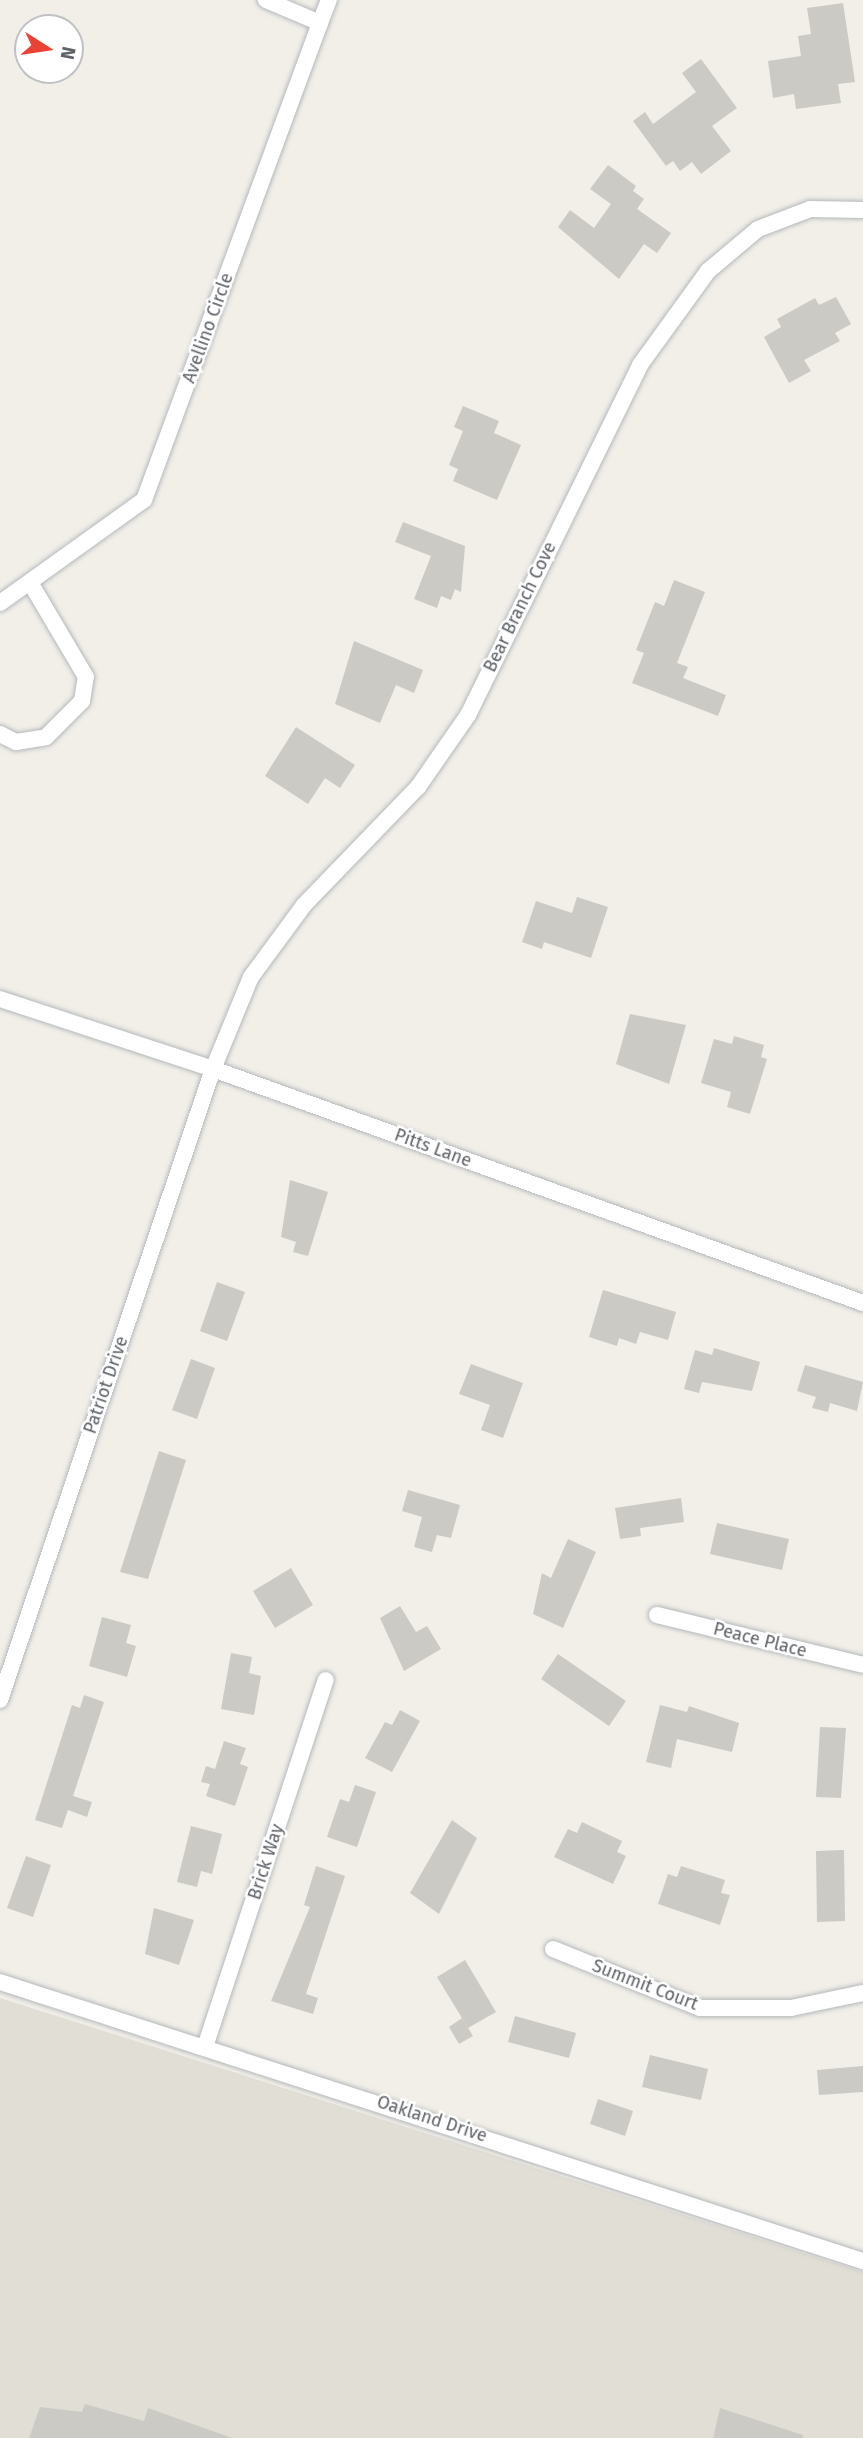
<!DOCTYPE html>
<html>
<head>
<meta charset="utf-8">
<style>
	body { margin:0 }
	#map { position:relative; width:863px; height:2438px; overflow:hidden; background:#f1efe8; font-family:"Fira Sans",sans-serif }
	div>[style] { position:absolute }
	[style*='--x'] { left:calc(var(--x)*1px); top:calc(var(--y)*1px); width:calc(var(--w)*1px); rotate:calc(var(--a)*1deg) }
	.education>* { inset:0; background:#e1ded6 }
	.building>* { inset:0; background:#cccac5 }
	.roads { filter:drop-shadow(0 0 2px #b5b8bc) drop-shadow(0 0 2px #b5b8bc) }
	.minor>* { height:16px; margin:-8px; padding:0 8px; transform-origin:8px; border-radius:8px; background:#fff }
	span { translate:-50% -50%; white-space:nowrap; text-align:center; line-height:1.15; -webkit-text-stroke:5px #fff; paint-order:stroke }
	.street-label { font-size:18px; color:#5f6368 }
	.north { position:absolute; left:14px; top:14px; width:70px; height:70px; box-sizing:border-box; background:#fff; border:2px solid #bfc1c3; border-radius:50%; rotate:102deg; font-size:19px; font-weight:700; line-height:28px; text-align:center; color:#5f6368 }
	.north::after { content:''; display:block; margin:auto; width:24px; height:32px; background:#ea4335; clip-path:polygon(50% 0,100% 100%,50% 72%,0 100%) }
</style>
</head>
<body>
<div id="map">
	<div class="education">
		<i style="clip-path:polygon(0 1998px,863px 2272px,863px 2438px,0 2438px)"></i>
	</div>
	<div class="building">
		<i style="clip-path:polygon(843px 3px,855px 82px,838px 84px,841px 103px,796px 109px,794px 94px,773px 98px,768px 61px,801px 56px,798px 36px,811px 34px,807px 8px)"></i>
		<i style="clip-path:polygon(701px 59px,737px 108px,712px 126px,731px 151px,701px 174px,692px 162px,680px 171px,673px 161px,666px 166px,633px 121px,645px 112px,653px 124px,696px 92px,682px 73px)"></i>
		<i style="clip-path:polygon(608px 165px,636px 186px,633px 191px,644px 199px,637px 209px,671px 233px,657px 253px,644px 244px,619px 279px,558px 227px,570px 210px,594px 228px,611px 204px,590px 189px)"></i>
		<i style="clip-path:polygon(836px 297px,851px 324px,835px 333px,840px 341px,804px 360px,811px 371px,789px 383px,764px 337px,781px 327px,777px 319px,815px 298px,819px 305px)"></i>
		<i style="clip-path:polygon(463px 406px,499px 421px,494px 433px,521px 445px,497px 500px,453px 481px,458px 469px,449px 465px,463px 431px,454px 427px)"></i>
		<i style="clip-path:polygon(403px 522px,465px 546px,461px 592px,455px 589px,451px 600px,441px 596px,437px 608px,414px 599px,431px 556px,395px 542px)"></i>
		<i style="clip-path:polygon(674px 580px,705px 592px,677px 663px,688px 667px,683px 678px,726px 695px,718px 716px,632px 683px,644px 653px,636px 650px,655px 602px,664px 606px)"></i>
		<i style="clip-path:polygon(354px 641px,423px 670px,414px 693px,396px 685px,380px 723px,335px 704px)"></i>
		<i style="clip-path:polygon(296px 727px,355px 765px,340px 788px,325px 778px,308px 804px,265px 776px)"></i>
		<i style="clip-path:polygon(577px 897px,608px 907px,591px 958px,544px 942px,542px 949px,522px 942px,536px 901px,572px 913px)"></i>
		<i style="clip-path:polygon(630px 1014px,686px 1025px,669px 1084px,616px 1064px)"></i>
		<i style="clip-path:polygon(734px 1036px,764px 1045px,761px 1057px,767px 1059px,750px 1114px,727px 1107px,731px 1092px,701px 1083px,714px 1039px,732px 1044px)"></i>
		<i style="clip-path:polygon(290px 1180px,328px 1192px,308px 1256px,293px 1252px,296px 1242px,281px 1237px)"></i>
		<i style="clip-path:polygon(217px 1282px,245px 1292px,227px 1341px,200px 1331px)"></i>
		<i style="clip-path:polygon(603px 1290px,676px 1312px,668px 1340px,640px 1332px,636px 1344px,619px 1338px,617px 1346px,589px 1337px)"></i>
		<i style="clip-path:polygon(714px 1348px,760px 1362px,752px 1391px,702px 1382px,699px 1393px,684px 1389px,695px 1350px,712px 1355px)"></i>
		<i style="clip-path:polygon(191px 1359px,215px 1368px,197px 1419px,172px 1410px)"></i>
		<i style="clip-path:polygon(471px 1364px,523px 1383px,503px 1438px,481px 1430px,490px 1405px,459px 1394px)"></i>
		<i style="clip-path:polygon(805px 1365px,863px 1382px,857px 1411px,830px 1403px,828px 1412px,812px 1408px,816px 1397px,797px 1391px)"></i>
		<i style="clip-path:polygon(159px 1451px,186px 1460px,148px 1579px,120px 1572px)"></i>
		<i style="clip-path:polygon(408px 1490px,460px 1505px,451px 1538px,437px 1535px,432px 1552px,414px 1547px,422px 1517px,402px 1511px)"></i>
		<i style="clip-path:polygon(681px 1498px,684px 1522px,640px 1528px,641px 1536px,620px 1539px,615px 1508px)"></i>
		<i style="clip-path:polygon(717px 1523px,789px 1539px,782px 1570px,710px 1554px)"></i>
		<i style="clip-path:polygon(568px 1539px,596px 1552px,563px 1628px,533px 1614px,542px 1573px,551px 1578px)"></i>
		<i style="clip-path:polygon(291px 1568px,313px 1605px,275px 1628px,253px 1591px)"></i>
		<i style="clip-path:polygon(400px 1606px,416px 1632px,427px 1626px,441px 1649px,404px 1671px,380px 1618px)"></i>
		<i style="clip-path:polygon(102px 1617px,131px 1625px,126px 1643px,136px 1646px,127px 1677px,89px 1666px)"></i>
		<i style="clip-path:polygon(231px 1653px,252px 1657px,249px 1673px,261px 1676px,254px 1715px,221px 1709px)"></i>
		<i style="clip-path:polygon(558px 1654px,626px 1701px,609px 1726px,541px 1679px)"></i>
		<i style="clip-path:polygon(84px 1695px,104px 1702px,73px 1796px,92px 1802px,87px 1817px,68px 1810px,62px 1828px,35px 1820px,72px 1705px,80px 1708px)"></i>
		<i style="clip-path:polygon(660px 1705px,687px 1712px,689px 1706px,739px 1723px,732px 1752px,677px 1739px,671px 1768px,646px 1762px)"></i>
		<i style="clip-path:polygon(400px 1710px,420px 1721px,392px 1772px,365px 1758px,385px 1722px,392px 1725px)"></i>
		<i style="clip-path:polygon(820px 1727px,846px 1728px,841px 1798px,816px 1797px)"></i>
		<i style="clip-path:polygon(224px 1741px,246px 1748px,240px 1764px,248px 1767px,235px 1806px,206px 1796px,210px 1784px,201px 1782px,206px 1766px,215px 1769px)"></i>
		<i style="clip-path:polygon(355px 1785px,376px 1792px,357px 1847px,327px 1837px,340px 1799px,349px 1802px)"></i>
		<i style="clip-path:polygon(452px 1820px,477px 1838px,439px 1914px,410px 1893px)"></i>
		<i style="clip-path:polygon(582px 1822px,622px 1841px,617px 1852px,626px 1856px,613px 1884px,554px 1857px,568px 1829px,577px 1833px)"></i>
		<i style="clip-path:polygon(191px 1826px,222px 1834px,212px 1874px,201px 1871px,197px 1887px,177px 1882px)"></i>
		<i style="clip-path:polygon(844px 1850px,845px 1921px,817px 1922px,816px 1851px)"></i>
		<i style="clip-path:polygon(26px 1856px,51px 1865px,33px 1917px,7px 1908px)"></i>
		<i style="clip-path:polygon(316px 1866px,345px 1876px,306px 1994px,318px 1998px,313px 2014px,271px 2001px,310px 1907px,304px 1905px)"></i>
		<i style="clip-path:polygon(681px 1866px,725px 1880px,721px 1893px,730px 1895px,720px 1925px,658px 1904px,668px 1874px,677px 1877px)"></i>
		<i style="clip-path:polygon(154px 1908px,194px 1920px,179px 1965px,145px 1954px)"></i>
		<i style="clip-path:polygon(465px 1960px,496px 2012px,468px 2028px,437px 1977px)"></i>
		<i style="clip-path:polygon(515px 2016px,576px 2033px,569px 2058px,508px 2042px)"></i>
		<i style="clip-path:polygon(462px 2018px,473px 2036px,459px 2044px,449px 2027px)"></i>
		<i style="clip-path:polygon(650px 2055px,708px 2069px,701px 2100px,642px 2087px)"></i>
		<i style="clip-path:polygon(863px 2066px,863px 2092px,819px 2095px,817px 2070px)"></i>
		<i style="clip-path:polygon(598px 2099px,633px 2111px,625px 2136px,590px 2124px)"></i>
		<i style="clip-path:polygon(85px 2404px,144px 2421px,148px 2408px,232px 2438px,29px 2438px,40px 2407px,82px 2412px)"></i>
		<i style="clip-path:polygon(720px 2408px,803px 2435px,803px 2438px,713px 2438px)"></i>
	</div>
	<div class="roads">
		<div class="minor">
			<i style="--x:320;--y:23;--w:25;--a:-69"></i>
			<i style="--x:0;--y:603;--w:177;--a:-35.6"></i>
			<i style="--x:144;--y:500;--w:508;--a:-69.75"></i>
			<i style="--x:320;--y:23;--w:59;--a:-156.9"></i>
			<i style="--x:0;--y:734;--w:18;--a:27"></i>
			<i style="--x:16;--y:742;--w:30;--a:-9"></i>
			<i style="--x:46;--y:737;--w:51;--a:-45"></i>
			<i style="--x:82;--y:701;--w:24;--a:-81"></i>
			<i style="--x:86;--y:677;--w:108;--a:-120.6"></i>
			<i style="--x:0;--y:999;--w:224;--a:18.2"></i>
			<i style="--x:213;--y:1069;--w:691;--a:19.8"></i>
			<i style="--x:657;--y:1615;--w:212;--a:13.6"></i>
			<i style="--x:0;--y:1700;--w:666;--a:-71.35"></i>
			<i style="--x:213;--y:1069;--w:100;--a:-67.6"></i>
			<i style="--x:251;--y:977;--w:89;--a:-53.6"></i>
			<i style="--x:304;--y:905;--w:164;--a:-46"></i>
			<i style="--x:418;--y:787;--w:88;--a:-55.2"></i>
			<i style="--x:468;--y:715;--w:390;--a:-63.8"></i>
			<i style="--x:640;--y:365;--w:116;--a:-54.1"></i>
			<i style="--x:708;--y:271;--w:65;--a:-40"></i>
			<i style="--x:758;--y:229;--w:56;--a:-21"></i>
			<i style="--x:810;--y:209;--w:53;--a:1.1"></i>
			<i style="--x:553;--y:1949;--w:158;--a:21.9"></i>
			<i style="--x:700;--y:2008;--w:91;--a:0"></i>
			<i style="--x:791;--y:2008;--w:74;--a:-11.8"></i>
			<i style="--x:0;--y:1982;--w:907;--a:17.92"></i>
			<i style="--x:206;--y:2044;--w:383;--a:-71.8"></i>
		</div>
	</div>
	<div class="street-label">
		<span style="left:208px;top:328px;rotate:-70deg">Avellino Circle</span>
		<span style="left:520px;top:607px;rotate:-64deg">Bear Branch Cove</span>
		<span style="left:433px;top:1148px;rotate:20deg">Pitts Lane</span>
		<span style="left:106px;top:1385px;rotate:-71deg">Patriot Drive</span>
		<span style="left:760px;top:1640px;rotate:14deg">Peace Place</span>
		<span style="left:266px;top:1862px;rotate:-72deg">Brick Way</span>
		<span style="left:645px;top:1985px;rotate:21deg">Summit Court</span>
		<span style="left:432px;top:2119px;rotate:18deg">Oakland Drive</span>
	</div>
	<div class="north">N</div>
</div>
</body>
</html>
